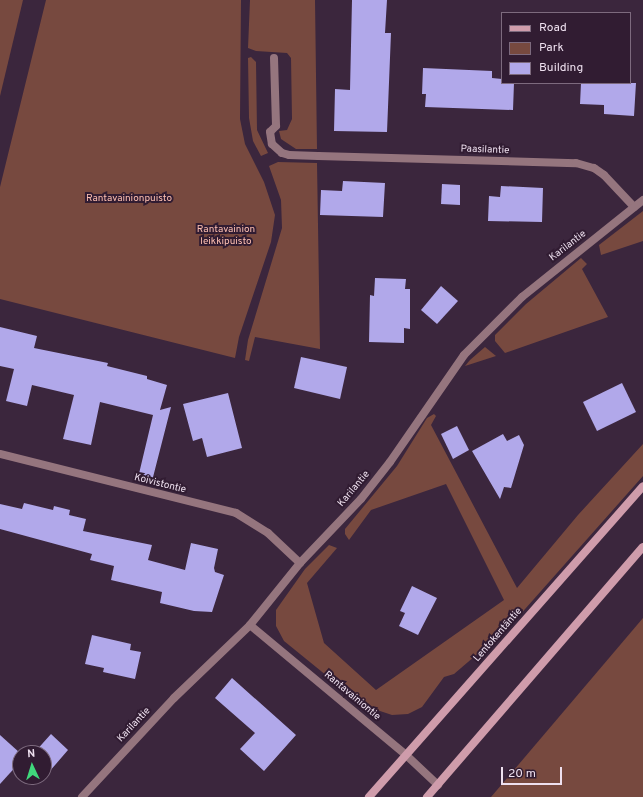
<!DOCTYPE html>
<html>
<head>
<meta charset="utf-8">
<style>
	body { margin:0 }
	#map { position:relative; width:643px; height:797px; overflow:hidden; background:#3b263d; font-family:Overpass,sans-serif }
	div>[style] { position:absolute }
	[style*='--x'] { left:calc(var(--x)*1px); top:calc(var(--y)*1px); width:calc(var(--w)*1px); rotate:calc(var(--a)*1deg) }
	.green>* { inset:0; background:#77493f }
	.building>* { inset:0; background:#b1a8ea }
	.service>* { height:8px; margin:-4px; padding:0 4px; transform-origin:4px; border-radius:4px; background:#95757e }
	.minor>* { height:8px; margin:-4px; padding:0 4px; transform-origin:4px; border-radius:4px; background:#95757e }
	.secondary>* { height:8px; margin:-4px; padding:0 4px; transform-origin:4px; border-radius:4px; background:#cf9cab }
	span { translate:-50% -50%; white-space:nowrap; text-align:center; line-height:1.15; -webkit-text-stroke:4px #311c32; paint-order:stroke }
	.street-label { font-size:10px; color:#eee0ef }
	.park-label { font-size:10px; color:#fdbfb1 }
	.legend { position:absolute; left:501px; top:12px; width:130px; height:72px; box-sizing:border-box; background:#311c32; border:1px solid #7d6a7e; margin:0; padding:5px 7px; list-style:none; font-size:12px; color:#eee0ef }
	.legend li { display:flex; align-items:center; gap:8px; height:20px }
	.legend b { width:20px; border:1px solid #7d6a7e }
	.north { position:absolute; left:12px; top:745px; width:40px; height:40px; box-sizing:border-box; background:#311c32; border:1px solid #7d6a7e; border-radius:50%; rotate:356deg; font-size:11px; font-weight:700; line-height:16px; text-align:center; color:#eee0ef }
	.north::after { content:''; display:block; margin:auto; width:14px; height:18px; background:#40d77c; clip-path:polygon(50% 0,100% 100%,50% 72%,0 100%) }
	.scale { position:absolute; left:501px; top:767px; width:61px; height:18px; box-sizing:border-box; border:2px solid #eee0ef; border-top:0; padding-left:5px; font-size:12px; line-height:14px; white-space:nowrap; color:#eee0ef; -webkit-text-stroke:3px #311c32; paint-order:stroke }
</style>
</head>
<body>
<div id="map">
	<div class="green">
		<i style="clip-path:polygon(0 0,23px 0,0 96px)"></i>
		<i style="clip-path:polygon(46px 0,241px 0,240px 119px,245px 144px,264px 182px,275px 215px,271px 242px,239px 337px,235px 358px,0 299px,0 187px)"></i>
		<i style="clip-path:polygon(250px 0,315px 0,317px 149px,296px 149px,281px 139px,279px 131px,287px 130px,292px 119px,291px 58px,287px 53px,256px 51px,248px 48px)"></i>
		<i style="clip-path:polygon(251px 57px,256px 62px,257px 130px,268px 153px,261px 156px,253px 141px,249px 118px,248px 58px)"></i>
		<i style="clip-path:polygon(278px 162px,317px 163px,320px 349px,255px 337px,249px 361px,245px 360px,248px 340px,282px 228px,281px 200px,269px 166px)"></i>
		<i style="clip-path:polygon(643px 211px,643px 241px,601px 255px,599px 245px)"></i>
		<i style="clip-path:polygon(581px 258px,587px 264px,582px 269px,608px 317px,505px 353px,495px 341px,495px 335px,526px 304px)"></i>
		<i style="clip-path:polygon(485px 347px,496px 356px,465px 366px,470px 360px)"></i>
		<i style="clip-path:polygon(434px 414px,436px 416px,431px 425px,517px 588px,578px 515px,643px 444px,643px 476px,510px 626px,454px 674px,444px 677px,422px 707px,408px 714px,392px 715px,374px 709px,348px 693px,284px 641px,276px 626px,276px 610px,305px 569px,329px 545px,337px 548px,307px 583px,324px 643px,376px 690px,504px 600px,446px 484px,371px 510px,349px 540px,345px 534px,345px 529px,397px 466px,427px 418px)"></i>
		<i style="clip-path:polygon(643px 618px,643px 797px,491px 797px)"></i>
	</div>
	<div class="building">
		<i style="clip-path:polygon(352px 0,387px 0,385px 33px,391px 33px,387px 132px,334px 131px,335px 89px,350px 90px)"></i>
		<i style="clip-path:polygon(423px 68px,492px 71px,492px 78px,502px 79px,502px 83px,514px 83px,513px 110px,425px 107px,426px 94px,422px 94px)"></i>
		<i style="clip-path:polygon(581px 83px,636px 83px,634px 116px,604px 114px,604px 105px,580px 104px)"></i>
		<i style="clip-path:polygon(343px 181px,385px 183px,383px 217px,320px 215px,321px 190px,342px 191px)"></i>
		<i style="clip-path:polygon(442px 184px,460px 185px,460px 205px,441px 204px)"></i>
		<i style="clip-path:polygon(501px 186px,543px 188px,542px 222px,488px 221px,489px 196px,500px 197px)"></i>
		<i style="clip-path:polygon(375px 278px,406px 279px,405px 289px,410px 289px,410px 329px,404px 328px,404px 343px,369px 342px,370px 295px,374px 296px)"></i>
		<i style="clip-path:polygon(441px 286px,458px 301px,437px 324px,421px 310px)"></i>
		<i style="clip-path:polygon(0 327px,37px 336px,34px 348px,108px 363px,107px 366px,147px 376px,147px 379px,167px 385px,160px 410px,171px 407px,151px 485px,137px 482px,153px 415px,100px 402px,91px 445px,63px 439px,74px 395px,32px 385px,27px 406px,6px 401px,14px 369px,0 366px)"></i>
		<i style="clip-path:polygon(301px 357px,347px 367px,340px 399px,294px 388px)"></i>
		<i style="clip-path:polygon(622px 383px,636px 412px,597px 431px,583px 402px)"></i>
		<i style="clip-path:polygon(228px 393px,242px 448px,207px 457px,202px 438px,193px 441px,183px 404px)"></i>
		<i style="clip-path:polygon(457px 426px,469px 450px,453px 459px,441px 434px)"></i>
		<i style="clip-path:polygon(503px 434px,507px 441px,519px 435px,524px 445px,511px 488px,504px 487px,500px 499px,472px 451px)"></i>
		<i style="clip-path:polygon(24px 503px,53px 510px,54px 506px,70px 510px,69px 515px,86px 519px,83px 531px,152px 545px,148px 560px,185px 570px,191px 543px,218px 549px,214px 568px,215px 572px,224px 575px,212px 612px,194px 611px,160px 603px,162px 592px,111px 580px,114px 566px,90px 560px,92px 554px,0 529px,0 504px,22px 509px)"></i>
		<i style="clip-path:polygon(412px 586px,437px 598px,418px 635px,399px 626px,405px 613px,400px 611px)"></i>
		<i style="clip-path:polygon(92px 635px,131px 644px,130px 650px,141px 652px,135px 679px,103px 672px,104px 668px,85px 664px)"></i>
		<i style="clip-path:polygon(232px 678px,296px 735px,264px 771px,240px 749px,255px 733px,215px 698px)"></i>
		<i style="clip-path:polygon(51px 734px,68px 750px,43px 779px,44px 753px,34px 753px)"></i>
		<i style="clip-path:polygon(0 735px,20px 753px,20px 762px,0 784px)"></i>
	</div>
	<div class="service">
		<i style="--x:274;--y:58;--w:68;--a:88.3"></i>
		<i style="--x:276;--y:126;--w:8;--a:135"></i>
		<i style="--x:270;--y:132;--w:12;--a:81"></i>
		<i style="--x:272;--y:144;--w:13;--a:42"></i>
		<i style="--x:282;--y:153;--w:7;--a:16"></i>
		<i style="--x:289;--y:155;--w:29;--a:2"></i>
	</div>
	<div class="minor">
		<i style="--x:318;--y:156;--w:258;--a:1.6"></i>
		<i style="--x:576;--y:163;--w:19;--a:16"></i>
		<i style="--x:594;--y:168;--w:12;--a:35"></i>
		<i style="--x:604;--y:175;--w:44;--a:46.8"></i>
		<i style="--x:0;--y:454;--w:243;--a:14"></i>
		<i style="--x:236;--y:513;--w:38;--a:32"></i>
		<i style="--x:268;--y:533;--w:44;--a:43.2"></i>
		<i style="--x:250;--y:625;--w:203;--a:39.8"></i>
		<i style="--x:406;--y:755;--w:44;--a:43.2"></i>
		<i style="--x:82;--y:797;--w:135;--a:-47.1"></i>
		<i style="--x:174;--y:698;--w:105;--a:-43.8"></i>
		<i style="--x:250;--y:625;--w:80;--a:-51.1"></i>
		<i style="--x:300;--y:563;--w:88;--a:-46.4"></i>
		<i style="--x:361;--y:499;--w:47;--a:-51.9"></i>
		<i style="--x:390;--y:462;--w:130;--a:-55.3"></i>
		<i style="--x:464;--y:355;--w:82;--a:-45"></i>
		<i style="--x:522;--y:297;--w:155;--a:-38.7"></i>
	</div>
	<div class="secondary">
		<i style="--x:369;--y:797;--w:414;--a:-48.6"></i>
		<i style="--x:427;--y:797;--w:330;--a:-49.2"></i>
	</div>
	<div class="street-label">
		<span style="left:485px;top:150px;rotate:2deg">Paasilantie</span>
		<span style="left:568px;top:246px;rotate:-38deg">Karilantie</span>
		<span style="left:160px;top:484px;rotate:14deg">Koivistontie</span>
		<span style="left:354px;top:489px;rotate:-50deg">Karilantie</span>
		<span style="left:498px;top:635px;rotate:-49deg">Lentokentäntie</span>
		<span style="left:352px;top:696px;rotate:40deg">Rantavainiontie</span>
		<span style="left:134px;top:725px;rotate:-47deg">Karilantie</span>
	</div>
	<div class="park-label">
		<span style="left:129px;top:199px">Rantavainionpuisto</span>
		<span style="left:226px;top:235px">Rantavainion<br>leikkipuisto</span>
	</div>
	<ul class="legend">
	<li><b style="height:5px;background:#cf9cab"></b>Road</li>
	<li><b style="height:11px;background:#77493f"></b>Park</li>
	<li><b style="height:11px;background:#b1a8ea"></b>Building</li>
	</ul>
	<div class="north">N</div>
	<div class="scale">20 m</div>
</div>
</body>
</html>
